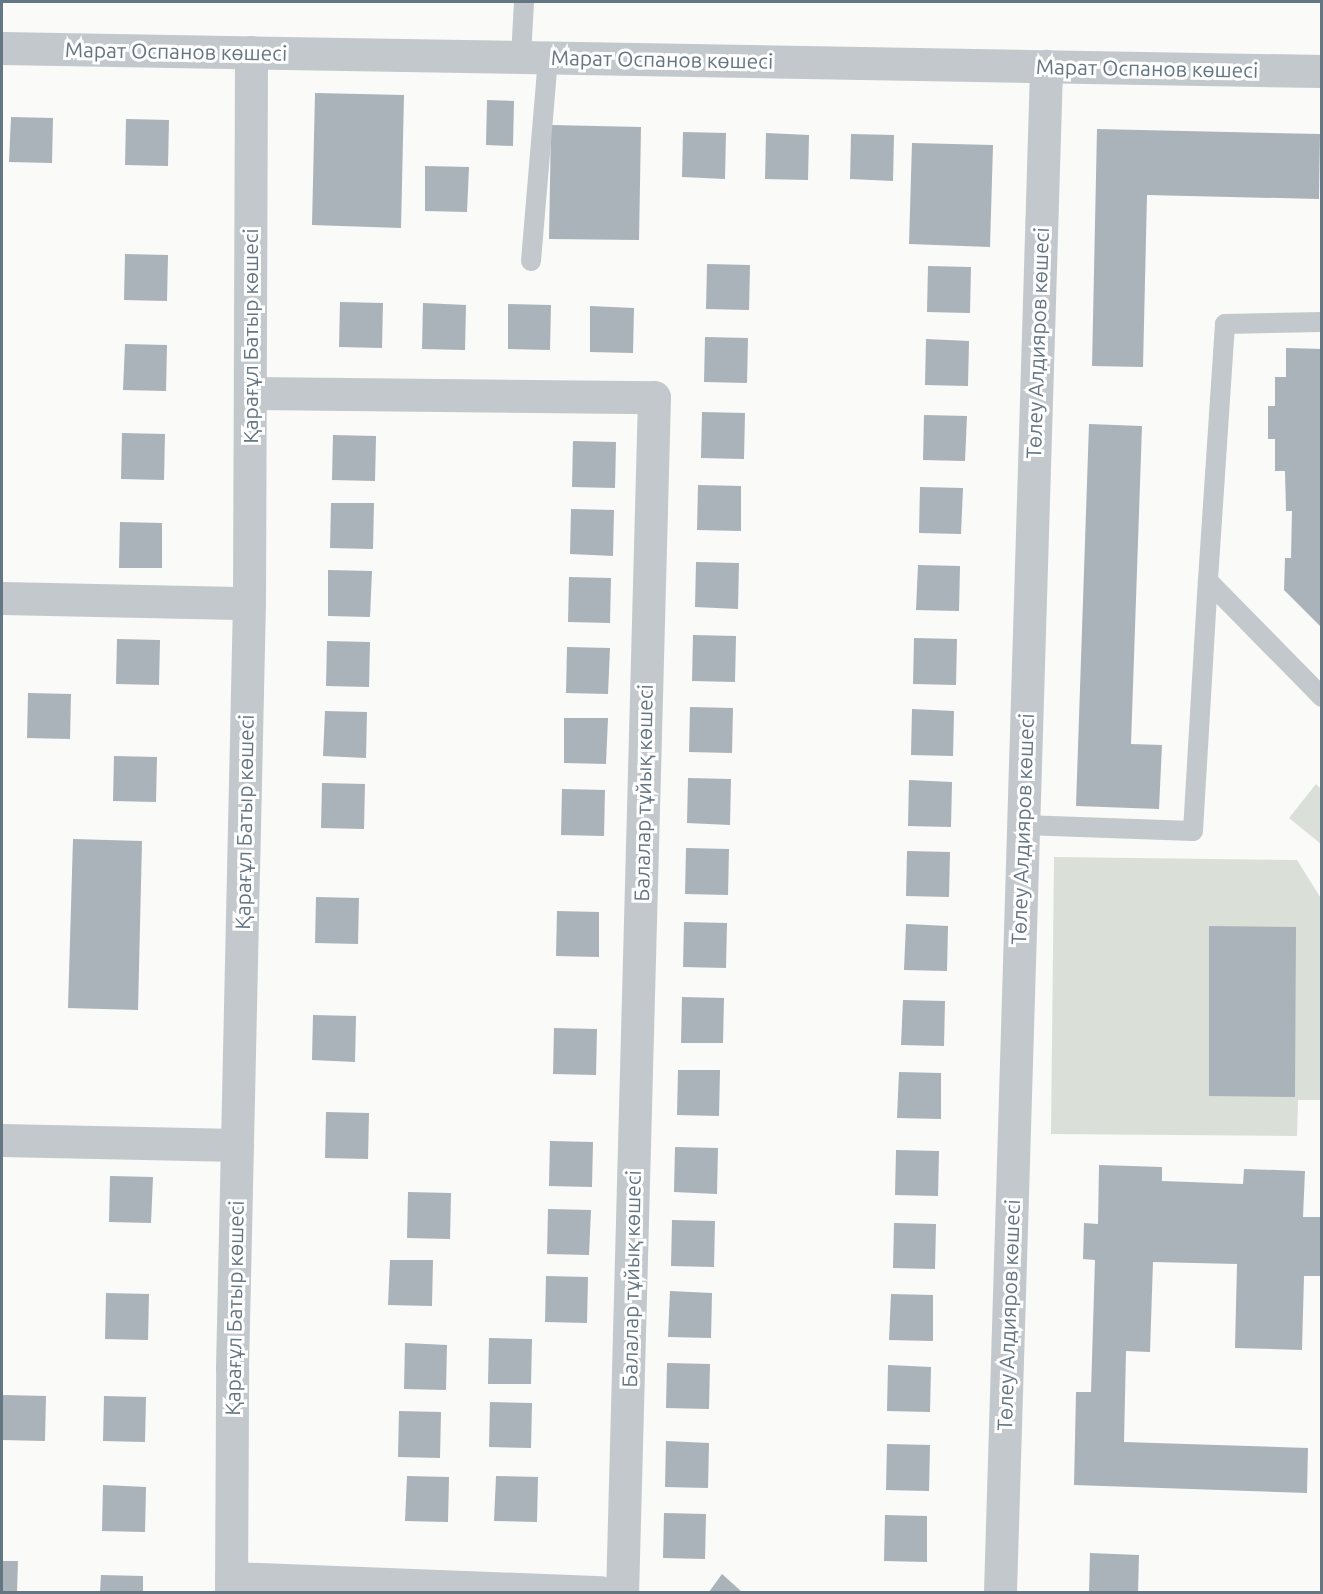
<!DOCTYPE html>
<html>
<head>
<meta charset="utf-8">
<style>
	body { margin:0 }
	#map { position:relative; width:1323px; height:1594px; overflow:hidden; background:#fafaf8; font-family:Ubuntu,sans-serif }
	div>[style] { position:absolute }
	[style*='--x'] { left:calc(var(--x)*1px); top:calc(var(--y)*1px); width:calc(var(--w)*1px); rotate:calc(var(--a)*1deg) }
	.green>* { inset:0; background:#dadfd7 }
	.building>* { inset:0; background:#aab3b9 }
	.service>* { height:20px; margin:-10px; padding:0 10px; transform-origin:10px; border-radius:10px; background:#c3c8cc }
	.minor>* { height:33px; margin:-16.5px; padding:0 16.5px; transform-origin:16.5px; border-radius:16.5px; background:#c3c8cc }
	.tertiary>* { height:33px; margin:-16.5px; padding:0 16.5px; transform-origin:16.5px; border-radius:16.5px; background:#c3c8cc }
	span { translate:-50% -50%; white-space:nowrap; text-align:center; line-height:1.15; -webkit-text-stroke:6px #fff; paint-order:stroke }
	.street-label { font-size:21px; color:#657683 }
	.frame { position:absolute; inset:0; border:3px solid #657683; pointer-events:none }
</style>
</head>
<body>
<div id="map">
	<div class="green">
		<i style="clip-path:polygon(1316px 784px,1321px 789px,1321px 844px,1289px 818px)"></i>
		<i style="clip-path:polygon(1054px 857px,1297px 860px,1322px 900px,1321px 1100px,1298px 1100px,1297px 1136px,1051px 1134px)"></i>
	</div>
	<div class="building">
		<i style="clip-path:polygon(315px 93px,404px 95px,401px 228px,312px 225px)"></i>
		<i style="clip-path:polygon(487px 100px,514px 101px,513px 146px,486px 145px)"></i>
		<i style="clip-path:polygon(11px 117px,53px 118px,52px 163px,9px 162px)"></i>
		<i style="clip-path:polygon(126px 119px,169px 120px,168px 166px,125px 165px)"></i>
		<i style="clip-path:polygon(551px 125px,641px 127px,639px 240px,549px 239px)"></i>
		<i style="clip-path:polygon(1097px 129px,1320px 134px,1319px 199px,1147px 195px,1143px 367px,1092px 366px)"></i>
		<i style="clip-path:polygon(683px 132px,726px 133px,725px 179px,682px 177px)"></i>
		<i style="clip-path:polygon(766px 133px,809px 135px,808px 180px,765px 179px)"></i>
		<i style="clip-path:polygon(851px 134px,894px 135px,893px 181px,850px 179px)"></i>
		<i style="clip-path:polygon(912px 143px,993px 145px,990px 247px,909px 244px)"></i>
		<i style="clip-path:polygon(425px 166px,469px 167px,467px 212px,425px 211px)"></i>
		<i style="clip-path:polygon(125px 254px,168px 255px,167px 301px,124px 300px)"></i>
		<i style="clip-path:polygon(707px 264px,750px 265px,749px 310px,706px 309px)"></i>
		<i style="clip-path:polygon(928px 266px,971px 267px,970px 313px,927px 312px)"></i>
		<i style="clip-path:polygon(340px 302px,383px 303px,382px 348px,339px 347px)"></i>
		<i style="clip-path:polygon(423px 303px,466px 305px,465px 350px,422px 349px)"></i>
		<i style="clip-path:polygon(508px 304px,551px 305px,550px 350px,508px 349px)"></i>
		<i style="clip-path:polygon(590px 306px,634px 308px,633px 353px,590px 352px)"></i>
		<i style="clip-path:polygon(705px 337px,748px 338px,747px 383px,704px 382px)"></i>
		<i style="clip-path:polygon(926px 339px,969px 341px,968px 386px,925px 385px)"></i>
		<i style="clip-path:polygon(125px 344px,167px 345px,166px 391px,123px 390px)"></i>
		<i style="clip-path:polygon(1286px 348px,1322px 349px,1322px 628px,1284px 590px,1285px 558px,1291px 558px,1292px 511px,1286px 511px,1285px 471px,1275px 471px,1275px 439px,1268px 439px,1268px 406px,1275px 406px,1275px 377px,1286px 377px)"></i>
		<i style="clip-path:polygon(702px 412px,745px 413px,744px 459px,701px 458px)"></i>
		<i style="clip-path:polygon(924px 415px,967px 416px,965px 461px,923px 460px)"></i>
		<i style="clip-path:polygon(1089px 424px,1142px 426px,1131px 744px,1162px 745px,1159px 809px,1076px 806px)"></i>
		<i style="clip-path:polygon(122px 433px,165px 434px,164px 480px,121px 479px)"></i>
		<i style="clip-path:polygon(333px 435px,376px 436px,375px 481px,332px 480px)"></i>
		<i style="clip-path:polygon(573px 441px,616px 442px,615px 488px,572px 487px)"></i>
		<i style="clip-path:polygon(698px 485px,741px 486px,741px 531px,697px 530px)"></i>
		<i style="clip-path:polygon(920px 487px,963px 488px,961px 534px,919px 533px)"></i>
		<i style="clip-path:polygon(331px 503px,374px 503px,373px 549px,330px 548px)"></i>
		<i style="clip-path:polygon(571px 509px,614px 510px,613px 556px,570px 554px)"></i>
		<i style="clip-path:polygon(120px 522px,162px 523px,162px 568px,119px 568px)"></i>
		<i style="clip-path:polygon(696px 562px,739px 563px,738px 609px,695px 607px)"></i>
		<i style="clip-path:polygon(918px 565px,960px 566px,959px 611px,916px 610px)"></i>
		<i style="clip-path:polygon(328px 570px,372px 571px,370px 617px,328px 616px)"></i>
		<i style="clip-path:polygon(569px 577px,611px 578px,610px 623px,568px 622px)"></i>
		<i style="clip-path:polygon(693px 635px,736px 636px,735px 682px,692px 681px)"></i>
		<i style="clip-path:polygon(914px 638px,957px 639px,956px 685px,913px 684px)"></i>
		<i style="clip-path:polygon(117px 639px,160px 640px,159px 685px,116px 684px)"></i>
		<i style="clip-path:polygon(327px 641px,370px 642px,369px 687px,326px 686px)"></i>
		<i style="clip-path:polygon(567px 647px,610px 648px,608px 694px,566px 693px)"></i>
		<i style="clip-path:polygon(28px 693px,71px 694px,70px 739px,27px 738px)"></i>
		<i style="clip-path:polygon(690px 707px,733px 708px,732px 753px,689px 752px)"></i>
		<i style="clip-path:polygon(912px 709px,954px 711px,953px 756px,911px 755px)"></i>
		<i style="clip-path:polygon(325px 711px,367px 712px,366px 758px,323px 756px)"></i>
		<i style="clip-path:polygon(564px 718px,608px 718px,606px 764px,564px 763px)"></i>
		<i style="clip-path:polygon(114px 756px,157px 757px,156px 802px,113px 801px)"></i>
		<i style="clip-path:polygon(688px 778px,731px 779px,730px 825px,687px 823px)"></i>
		<i style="clip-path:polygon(909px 780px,952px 782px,951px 827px,908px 826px)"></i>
		<i style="clip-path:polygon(322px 783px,365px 784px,364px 829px,321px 828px)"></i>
		<i style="clip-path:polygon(562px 789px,605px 790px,604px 836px,561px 835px)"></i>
		<i style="clip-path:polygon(73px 839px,142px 841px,138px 1010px,68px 1008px)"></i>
		<i style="clip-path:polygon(686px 848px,729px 849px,728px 895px,685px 894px)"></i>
		<i style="clip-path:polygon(907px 851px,950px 852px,949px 897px,906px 896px)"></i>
		<i style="clip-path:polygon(316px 897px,359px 898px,358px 944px,315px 943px)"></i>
		<i style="clip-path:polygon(557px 911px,599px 912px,599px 957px,556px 956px)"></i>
		<i style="clip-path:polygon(684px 922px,727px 923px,726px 968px,683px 967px)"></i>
		<i style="clip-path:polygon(906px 924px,948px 926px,947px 971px,904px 970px)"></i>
		<i style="clip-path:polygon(1209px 926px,1296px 927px,1295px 1097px,1209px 1096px)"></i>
		<i style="clip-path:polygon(682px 997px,724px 998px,723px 1043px,681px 1043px)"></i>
		<i style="clip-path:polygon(903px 1000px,945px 1001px,944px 1046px,901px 1045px)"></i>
		<i style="clip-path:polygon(313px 1015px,356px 1016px,355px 1062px,312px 1060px)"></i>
		<i style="clip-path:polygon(554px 1028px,597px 1029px,596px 1075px,553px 1074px)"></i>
		<i style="clip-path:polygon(678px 1070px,720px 1070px,719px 1116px,677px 1115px)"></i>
		<i style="clip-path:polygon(899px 1072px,941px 1073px,941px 1119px,897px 1118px)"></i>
		<i style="clip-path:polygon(326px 1112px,369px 1113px,368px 1159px,325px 1158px)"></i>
		<i style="clip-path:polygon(550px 1141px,593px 1142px,592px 1187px,549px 1186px)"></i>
		<i style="clip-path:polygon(675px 1147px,718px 1148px,717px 1194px,674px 1192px)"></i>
		<i style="clip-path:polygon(896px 1150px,939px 1151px,938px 1196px,895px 1195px)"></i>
		<i style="clip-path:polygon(1099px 1165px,1162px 1167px,1162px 1181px,1243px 1184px,1244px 1169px,1305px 1171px,1303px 1217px,1322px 1217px,1322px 1259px,1321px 1276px,1304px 1276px,1302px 1350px,1235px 1348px,1237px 1264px,1153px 1262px,1150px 1352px,1126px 1351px,1124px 1442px,1308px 1448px,1307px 1493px,1074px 1485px,1076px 1392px,1091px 1392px,1095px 1260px,1083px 1259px,1084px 1223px,1098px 1224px)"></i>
		<i style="clip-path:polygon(110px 1176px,153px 1177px,151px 1223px,109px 1222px)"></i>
		<i style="clip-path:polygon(408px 1192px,451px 1193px,450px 1239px,407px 1238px)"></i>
		<i style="clip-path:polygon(548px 1209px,591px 1210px,589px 1255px,547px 1254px)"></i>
		<i style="clip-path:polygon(672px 1220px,715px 1221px,714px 1267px,671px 1266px)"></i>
		<i style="clip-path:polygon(894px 1223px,936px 1224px,935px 1269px,893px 1268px)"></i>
		<i style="clip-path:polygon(390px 1260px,433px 1260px,432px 1306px,388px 1305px)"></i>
		<i style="clip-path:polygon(546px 1276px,588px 1277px,587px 1323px,545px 1322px)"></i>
		<i style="clip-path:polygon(670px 1291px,712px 1293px,711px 1338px,668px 1337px)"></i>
		<i style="clip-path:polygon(106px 1293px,149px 1294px,148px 1340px,105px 1339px)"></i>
		<i style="clip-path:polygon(891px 1294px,933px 1295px,933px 1341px,889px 1340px)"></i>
		<i style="clip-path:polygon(489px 1338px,532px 1339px,531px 1384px,488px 1384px)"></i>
		<i style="clip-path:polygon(405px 1343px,447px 1345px,446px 1390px,404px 1389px)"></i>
		<i style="clip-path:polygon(667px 1363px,710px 1364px,709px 1409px,666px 1408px)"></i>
		<i style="clip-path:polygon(888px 1365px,931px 1367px,930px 1412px,887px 1411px)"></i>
		<i style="clip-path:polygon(3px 1395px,46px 1396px,45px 1441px,2px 1440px)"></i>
		<i style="clip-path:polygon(104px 1396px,146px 1397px,145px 1442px,103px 1441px)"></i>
		<i style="clip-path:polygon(490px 1402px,532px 1403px,531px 1448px,489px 1447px)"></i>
		<i style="clip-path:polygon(399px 1411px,441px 1412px,440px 1458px,398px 1457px)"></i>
		<i style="clip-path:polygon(666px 1441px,709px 1443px,708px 1488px,665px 1487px)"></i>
		<i style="clip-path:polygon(887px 1444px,930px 1445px,929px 1491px,886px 1490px)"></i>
		<i style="clip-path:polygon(407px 1476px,449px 1477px,448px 1522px,405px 1521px)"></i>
		<i style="clip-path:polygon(496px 1476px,538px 1477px,537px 1522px,494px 1521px)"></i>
		<i style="clip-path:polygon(103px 1485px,146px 1487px,145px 1532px,102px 1531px)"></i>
		<i style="clip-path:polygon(664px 1513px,706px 1514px,705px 1559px,663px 1558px)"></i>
		<i style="clip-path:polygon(885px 1515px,927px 1516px,927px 1562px,884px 1561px)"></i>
		<i style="clip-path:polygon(1090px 1553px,1139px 1555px,1138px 1592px,1089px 1592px)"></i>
		<i style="clip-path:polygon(2px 1561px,18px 1561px,17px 1592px,2px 1592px)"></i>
		<i style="clip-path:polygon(722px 1574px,742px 1592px,709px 1592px)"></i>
		<i style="clip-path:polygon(101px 1575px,143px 1576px,143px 1592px,100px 1592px)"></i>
	</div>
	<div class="service">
		<i style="--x:521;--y:56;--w:54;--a:-86.8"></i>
		<i style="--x:531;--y:261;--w:205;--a:-85.2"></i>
		<i style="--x:1322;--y:322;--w:97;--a:178.8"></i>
		<i style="--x:1225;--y:324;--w:258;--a:93.8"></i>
		<i style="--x:1208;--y:581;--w:163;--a:45.5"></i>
		<i style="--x:1023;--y:825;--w:170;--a:2"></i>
		<i style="--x:1193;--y:831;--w:250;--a:-86.6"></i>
	</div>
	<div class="minor">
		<i style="--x:250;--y:393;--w:404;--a:0.6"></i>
		<i style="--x:654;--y:397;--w:1195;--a:91.53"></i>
		<i style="--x:2;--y:598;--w:247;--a:1.2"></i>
		<i style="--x:2;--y:1140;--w:235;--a:1.2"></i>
		<i style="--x:231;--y:1578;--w:370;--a:2.2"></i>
		<i style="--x:231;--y:1592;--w:224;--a:-89.7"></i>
		<i style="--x:232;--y:1368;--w:765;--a:-88.73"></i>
		<i style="--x:249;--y:603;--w:551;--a:-89.79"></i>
		<i style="--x:1000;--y:1592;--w:1527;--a:-88.27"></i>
	</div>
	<div class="tertiary">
		<i style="--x:2;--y:48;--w:1320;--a:1"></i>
	</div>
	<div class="street-label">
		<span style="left:176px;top:51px;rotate:1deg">Марат Оспанов көшесі</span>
		<span style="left:662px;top:59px;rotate:1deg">Марат Оспанов көшесі</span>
		<span style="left:1147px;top:68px;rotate:1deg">Марат Оспанов көшесі</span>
		<span style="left:250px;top:336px;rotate:-90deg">Қарағұл Батыр көшесі</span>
		<span style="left:1037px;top:343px;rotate:-88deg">Төлеу Алдияров көшесі</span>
		<span style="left:643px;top:793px;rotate:-89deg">Балалар тұйық көшесі</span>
		<span style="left:244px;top:822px;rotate:-89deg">Қарағұл Батыр көшесі</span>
		<span style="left:1022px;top:829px;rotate:-88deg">Төлеу Алдияров көшесі</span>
		<span style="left:631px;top:1279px;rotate:-89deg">Балалар тұйық көшесі</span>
		<span style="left:234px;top:1308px;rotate:-89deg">Қарағұл Батыр көшесі</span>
		<span style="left:1008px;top:1315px;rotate:-88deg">Төлеу Алдияров көшесі</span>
	</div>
	<div class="frame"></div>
</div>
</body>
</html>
